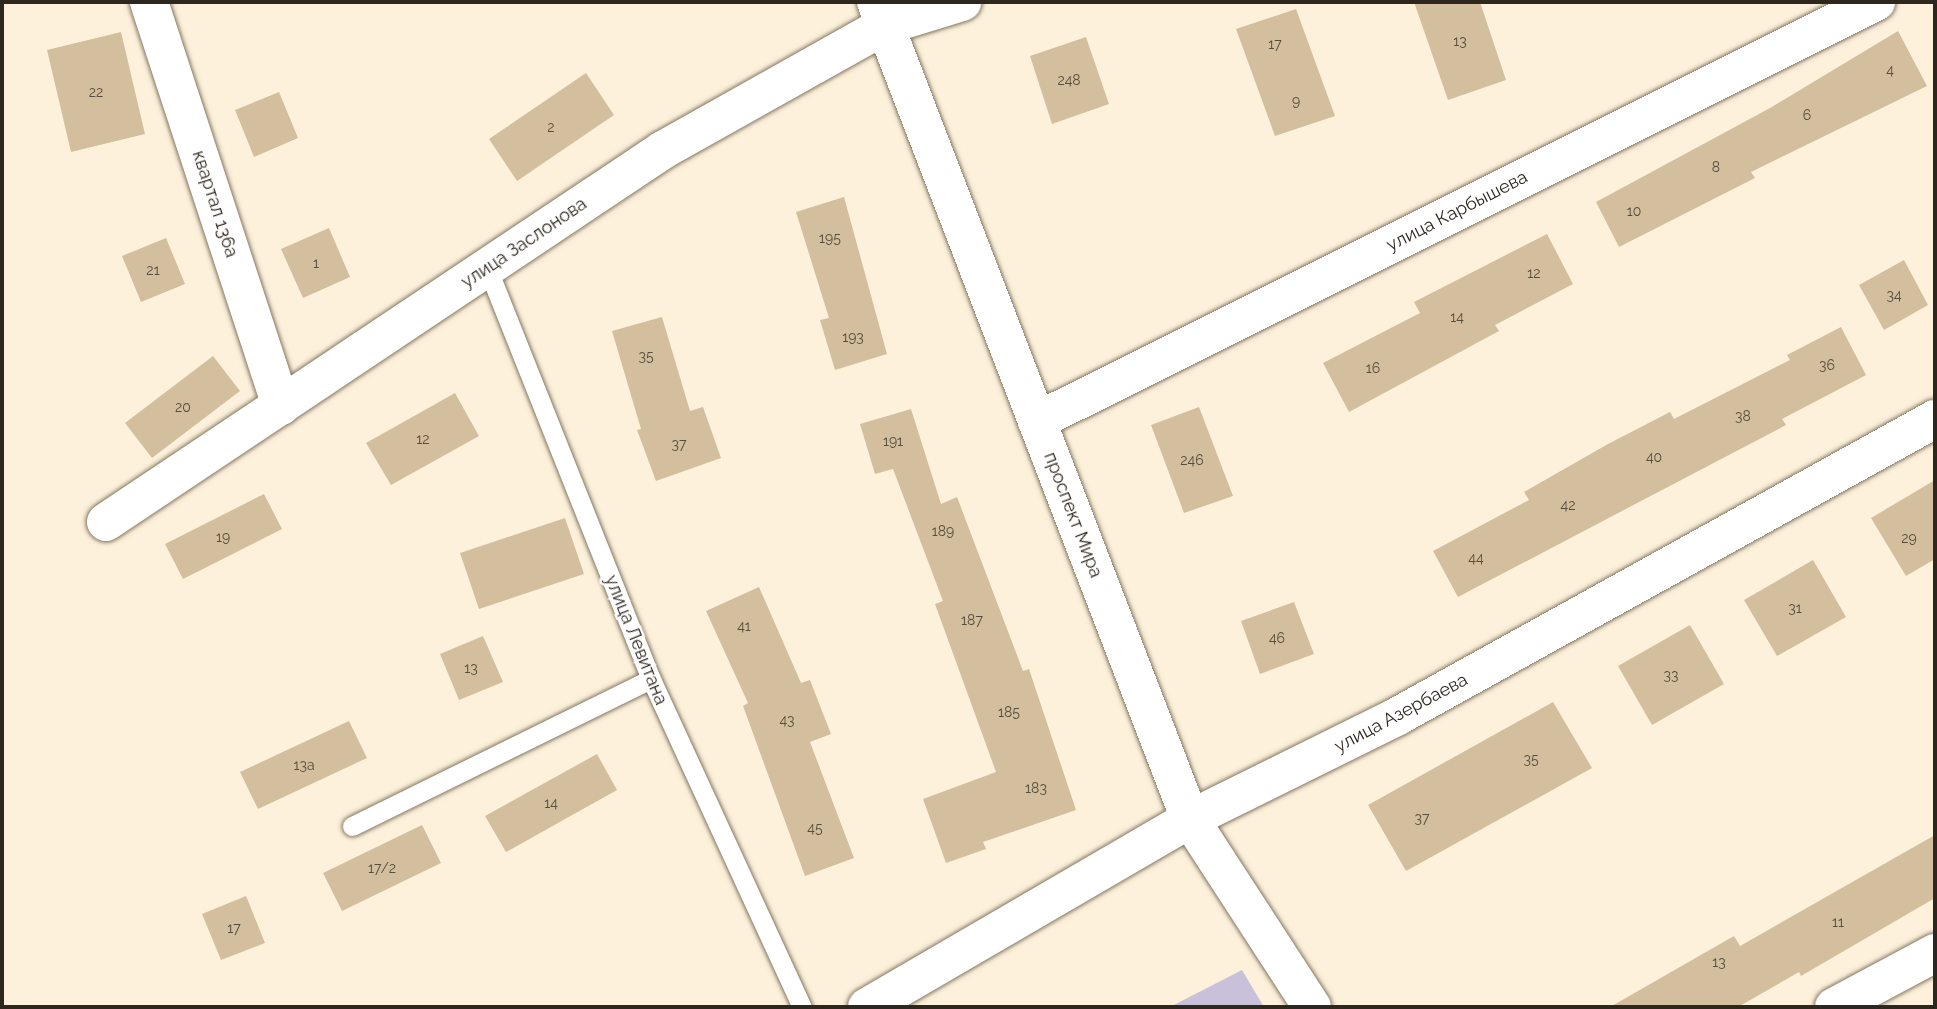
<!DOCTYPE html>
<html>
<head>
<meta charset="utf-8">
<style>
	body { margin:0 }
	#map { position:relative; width:1937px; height:1009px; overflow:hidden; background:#fdf1dc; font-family:Raleway,sans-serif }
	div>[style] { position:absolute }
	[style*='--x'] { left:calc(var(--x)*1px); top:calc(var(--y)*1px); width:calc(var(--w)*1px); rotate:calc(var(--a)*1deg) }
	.green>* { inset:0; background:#c9c0da }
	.building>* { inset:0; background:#d3bf9d }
	.roads { filter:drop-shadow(0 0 2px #847760) drop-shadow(0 0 2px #847760) }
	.service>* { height:19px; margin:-9.5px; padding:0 9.5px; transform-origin:9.5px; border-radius:9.5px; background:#fff }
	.minor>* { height:38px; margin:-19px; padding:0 19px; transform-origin:19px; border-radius:19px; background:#fff }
	.secondary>* { height:38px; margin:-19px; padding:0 19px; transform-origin:19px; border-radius:19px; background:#fff }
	span { translate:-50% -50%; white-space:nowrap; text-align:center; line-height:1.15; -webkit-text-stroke:5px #fff; paint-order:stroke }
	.number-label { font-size:14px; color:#564d3e }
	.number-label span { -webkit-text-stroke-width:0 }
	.street-label { font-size:18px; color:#2d271e }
	.frame { position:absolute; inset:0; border:4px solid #2d271e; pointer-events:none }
</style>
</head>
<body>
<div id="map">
	<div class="green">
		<i style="clip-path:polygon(1242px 970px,1264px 1007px,1170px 1007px)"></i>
	</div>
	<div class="building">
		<i style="clip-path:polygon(1414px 2px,1480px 2px,1506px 80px,1448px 100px)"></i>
		<i style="clip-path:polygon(1296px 9px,1335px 116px,1275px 136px,1236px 29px)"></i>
		<i style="clip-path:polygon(1898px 31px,1927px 86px,1751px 172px,1755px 178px,1619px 247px,1596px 202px,1770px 108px)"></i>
		<i style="clip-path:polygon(121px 32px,145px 134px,71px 152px,47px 50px)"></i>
		<i style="clip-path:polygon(1086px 37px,1109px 104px,1052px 124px,1030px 56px)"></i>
		<i style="clip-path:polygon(586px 73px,614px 115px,517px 181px,489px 139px)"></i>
		<i style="clip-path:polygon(279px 92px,298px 138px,254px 157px,235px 110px)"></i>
		<i style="clip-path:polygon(844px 197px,887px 354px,835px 370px,820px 320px,829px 318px,796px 212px)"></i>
		<i style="clip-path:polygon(329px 228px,350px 277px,303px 298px,281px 249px)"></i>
		<i style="clip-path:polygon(1547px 234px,1573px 284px,1495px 325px,1499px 331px,1349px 412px,1323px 363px,1420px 313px,1414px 302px)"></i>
		<i style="clip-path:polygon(166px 238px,185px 284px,141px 302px,122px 256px)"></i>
		<i style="clip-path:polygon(1904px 260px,1928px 305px,1884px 330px,1859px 285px)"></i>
		<i style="clip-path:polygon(662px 317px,690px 411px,703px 407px,721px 458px,656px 481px,637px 430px,641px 429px,612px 331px)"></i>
		<i style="clip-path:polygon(1841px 327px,1866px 375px,1782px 419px,1786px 425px,1458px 597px,1433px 551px,1529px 500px,1524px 492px,1608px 444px,1670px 412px,1674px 419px,1790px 360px,1787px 355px)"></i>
		<i style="clip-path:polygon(213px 356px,240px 391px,152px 458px,125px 423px)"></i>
		<i style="clip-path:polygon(455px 393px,479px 436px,391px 485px,366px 443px)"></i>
		<i style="clip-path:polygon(1199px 407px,1233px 496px,1184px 513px,1151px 425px)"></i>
		<i style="clip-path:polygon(911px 409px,941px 504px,957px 497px,1023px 671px,1029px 669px,1076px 810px,983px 842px,986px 849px,946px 863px,923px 799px,996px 772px,935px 604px,943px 601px,893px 469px,875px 474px,860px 424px)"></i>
		<i style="clip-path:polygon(1935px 480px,1935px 559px,1906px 576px,1871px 518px)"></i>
		<i style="clip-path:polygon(264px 494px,282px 529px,183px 579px,165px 544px)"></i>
		<i style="clip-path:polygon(565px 518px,584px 574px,479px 609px,460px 553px)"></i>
		<i style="clip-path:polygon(1813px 560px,1846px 617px,1777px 656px,1744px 600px)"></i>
		<i style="clip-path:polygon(759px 587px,801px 683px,810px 680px,831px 734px,810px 742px,854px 858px,805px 876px,743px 706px,748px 703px,706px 611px)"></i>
		<i style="clip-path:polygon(1294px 602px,1314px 654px,1260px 674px,1241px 621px)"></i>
		<i style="clip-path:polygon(1690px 625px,1724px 684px,1652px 725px,1618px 666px)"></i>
		<i style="clip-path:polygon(483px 636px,503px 682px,459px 700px,440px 654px)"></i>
		<i style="clip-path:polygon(1553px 702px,1592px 768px,1406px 871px,1368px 805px)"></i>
		<i style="clip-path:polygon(349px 721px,367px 758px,258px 809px,240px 772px)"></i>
		<i style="clip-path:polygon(597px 754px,617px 790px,506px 852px,485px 816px)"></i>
		<i style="clip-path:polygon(422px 825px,441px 863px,342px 911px,323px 873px)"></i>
		<i style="clip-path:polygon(1935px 835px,1935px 898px,1801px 976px,1799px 972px,1738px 1007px,1610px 1007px,1734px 936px,1740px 946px)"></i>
		<i style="clip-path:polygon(246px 896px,265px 943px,221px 960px,202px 914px)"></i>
	</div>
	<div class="roads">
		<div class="service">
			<i style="--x:487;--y:267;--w:443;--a:68.3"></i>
			<i style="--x:651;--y:679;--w:361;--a:65.3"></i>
			<i style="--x:352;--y:826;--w:333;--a:-26.2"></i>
		</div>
		<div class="minor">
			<i style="--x:149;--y:2;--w:425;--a:71.9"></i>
			<i style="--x:1037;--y:421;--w:938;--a:-26.54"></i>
			<i style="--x:106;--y:522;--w:670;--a:-33.74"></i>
			<i style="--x:663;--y:150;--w:253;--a:-29.3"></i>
			<i style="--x:884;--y:26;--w:82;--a:-17.1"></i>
			<i style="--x:867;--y:1007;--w:374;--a:-30.2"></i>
			<i style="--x:1190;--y:819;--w:232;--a:-26.3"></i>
			<i style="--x:1398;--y:716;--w:614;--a:-28.95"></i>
			<i style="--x:1834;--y:1007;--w:115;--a:-28.1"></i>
		</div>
		<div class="secondary">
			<i style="--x:876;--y:2;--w:875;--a:68.98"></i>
			<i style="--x:1190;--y:819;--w:224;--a:57"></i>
		</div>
	</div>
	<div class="number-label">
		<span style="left:1460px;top:41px">13</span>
		<span style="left:1275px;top:44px">17</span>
		<span style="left:1890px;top:70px">4</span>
		<span style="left:1069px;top:80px">248</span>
		<span style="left:96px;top:92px">22</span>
		<span style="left:1296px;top:101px">9</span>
		<span style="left:1807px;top:115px">6</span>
		<span style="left:551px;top:127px">2</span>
		<span style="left:1716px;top:167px">8</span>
		<span style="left:1634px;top:211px">10</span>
		<span style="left:830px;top:238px">195</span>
		<span style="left:316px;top:263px">1</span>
		<span style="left:153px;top:270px">21</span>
		<span style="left:1534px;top:273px">12</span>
		<span style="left:1894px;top:295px">34</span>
		<span style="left:1457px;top:317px">14</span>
		<span style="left:853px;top:337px">193</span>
		<span style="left:646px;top:356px">35</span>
		<span style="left:1827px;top:365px">36</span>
		<span style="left:1373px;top:368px">16</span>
		<span style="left:183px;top:407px">20</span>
		<span style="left:1743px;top:416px">38</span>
		<span style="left:423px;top:439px">12</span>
		<span style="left:893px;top:441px">191</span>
		<span style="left:679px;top:444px">37</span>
		<span style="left:1654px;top:457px">40</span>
		<span style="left:1192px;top:460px">246</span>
		<span style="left:1568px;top:505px">42</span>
		<span style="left:943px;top:531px">189</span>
		<span style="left:223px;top:537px">19</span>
		<span style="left:1909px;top:538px">29</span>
		<span style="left:1476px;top:558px">44</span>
		<span style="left:1795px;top:608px">31</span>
		<span style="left:972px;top:620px">187</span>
		<span style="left:744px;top:626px">41</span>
		<span style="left:1277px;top:638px">46</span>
		<span style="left:471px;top:668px">13</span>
		<span style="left:1671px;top:675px">33</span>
		<span style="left:1009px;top:712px">185</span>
		<span style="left:787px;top:720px">43</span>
		<span style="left:1531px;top:759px">35</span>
		<span style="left:304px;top:765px">13а</span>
		<span style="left:1036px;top:788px">183</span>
		<span style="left:551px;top:803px">14</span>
		<span style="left:1422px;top:818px">37</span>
		<span style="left:815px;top:828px">45</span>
		<span style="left:382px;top:868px">17/2</span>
		<span style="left:1838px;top:922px">11</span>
		<span style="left:234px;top:928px">17</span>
		<span style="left:1719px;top:962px">13</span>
	</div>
	<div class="street-label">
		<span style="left:215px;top:204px;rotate:72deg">квартал 136а</span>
		<span style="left:1457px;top:211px;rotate:-27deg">улица Карбышева</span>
		<span style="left:524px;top:243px;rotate:-34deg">улица Заслонова</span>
		<span style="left:1073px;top:515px;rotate:69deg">проспект Мира</span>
		<span style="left:636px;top:640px;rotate:68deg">улица Левитана</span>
		<span style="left:1401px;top:713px;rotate:-28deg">улица Азербаева</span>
	</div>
	<div class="frame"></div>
</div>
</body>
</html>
